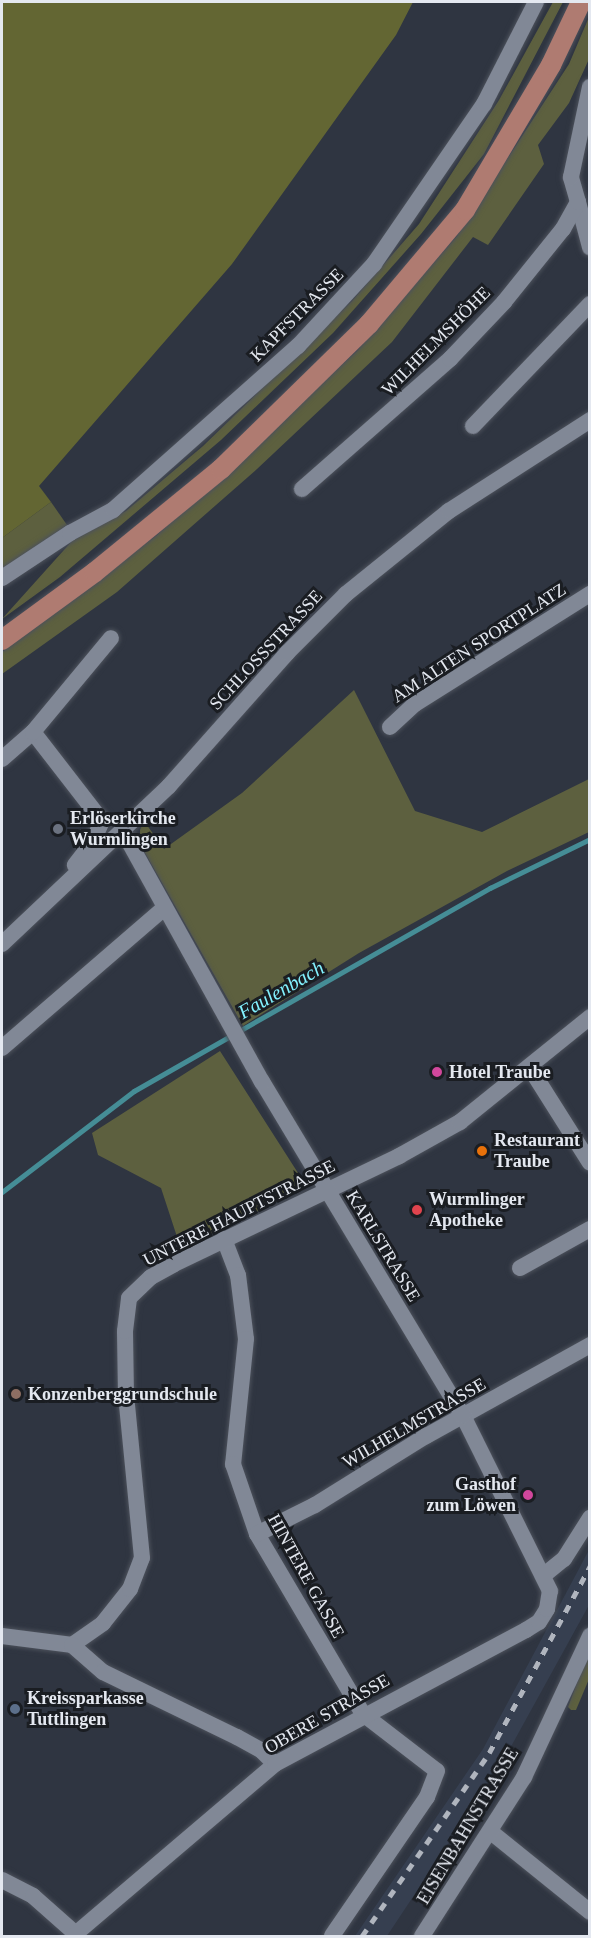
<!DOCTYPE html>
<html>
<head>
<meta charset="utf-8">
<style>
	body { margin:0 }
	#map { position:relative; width:591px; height:1938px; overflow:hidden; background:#2f3541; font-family:Georgia,serif }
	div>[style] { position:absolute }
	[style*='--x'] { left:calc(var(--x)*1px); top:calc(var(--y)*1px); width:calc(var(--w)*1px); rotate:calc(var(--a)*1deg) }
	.built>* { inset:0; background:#363f50 }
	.green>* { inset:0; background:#5d603f }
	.forest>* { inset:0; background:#636633 }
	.stream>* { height:4.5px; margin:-2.25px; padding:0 2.25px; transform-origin:2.25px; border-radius:2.25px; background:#458d96 }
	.roads { filter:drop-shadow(0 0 2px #4c515b) drop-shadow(0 0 2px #4c515b) }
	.minor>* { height:16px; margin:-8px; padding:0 8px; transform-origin:8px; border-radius:8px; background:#818896 }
	.major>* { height:20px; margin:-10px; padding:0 10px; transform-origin:10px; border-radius:10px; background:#af7b71 }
	.rail>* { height:4.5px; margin-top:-2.25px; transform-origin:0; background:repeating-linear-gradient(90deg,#b0b5be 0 8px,transparent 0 16px) }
	.dots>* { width:16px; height:16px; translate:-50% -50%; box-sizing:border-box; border:3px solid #1a1d22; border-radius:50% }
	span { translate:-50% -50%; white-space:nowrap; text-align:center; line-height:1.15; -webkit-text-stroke:6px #1a1d22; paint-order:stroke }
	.street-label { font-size:18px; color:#e4e8f0 }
	.poi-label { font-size:18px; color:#e4e8f0; font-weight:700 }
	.left { translate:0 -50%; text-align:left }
	.right { translate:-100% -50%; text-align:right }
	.water-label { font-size:20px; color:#83f2ff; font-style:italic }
	.frame { position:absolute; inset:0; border:3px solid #e4e8f0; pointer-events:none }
</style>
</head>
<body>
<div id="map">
	<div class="built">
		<i style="clip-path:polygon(589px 1550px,589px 1605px,503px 1761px,387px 1936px,355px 1936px,483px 1749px)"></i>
	</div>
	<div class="green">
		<i style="clip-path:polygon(553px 2px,563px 2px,484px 154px,421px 234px,333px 333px,221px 440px,60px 577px,2px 619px,72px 541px,126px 511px,203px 446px,352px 301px,419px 224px,499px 100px)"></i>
		<i style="clip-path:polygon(589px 17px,589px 59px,569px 103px,538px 145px,544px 164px,488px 245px,473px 237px,392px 342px,257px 469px,117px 592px,2px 674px,2px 652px,157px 535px,357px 351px,457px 236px,569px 64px)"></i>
		<i style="clip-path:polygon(51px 502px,67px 525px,2px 570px,2px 538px)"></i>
		<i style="clip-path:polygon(354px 690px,415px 811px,482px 832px,589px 779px,589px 832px,507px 871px,359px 953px,243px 1026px,140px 844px,140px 830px,144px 821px,164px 849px,242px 793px)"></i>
		<i style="clip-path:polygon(220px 1051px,307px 1187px,181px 1249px,161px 1188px,98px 1155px,92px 1133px)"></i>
		<i style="clip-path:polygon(589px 1651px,589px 1679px,576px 1710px,571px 1710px,568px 1707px)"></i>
	</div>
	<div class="forest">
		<i style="clip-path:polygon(2px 2px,413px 2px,396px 35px,232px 264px,39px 486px,51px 502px,2px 538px)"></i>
	</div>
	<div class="stream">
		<i style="--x:2;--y:1192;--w:166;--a:-37.4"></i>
		<i style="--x:134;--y:1091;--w:410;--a:-29.7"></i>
		<i style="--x:490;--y:888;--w:111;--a:-26.1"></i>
	</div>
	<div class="roads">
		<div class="minor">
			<i style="--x:578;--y:202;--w:47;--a:75.1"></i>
			<i style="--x:473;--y:426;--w:169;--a:-46.2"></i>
			<i style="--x:302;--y:489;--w:197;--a:-41.3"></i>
			<i style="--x:450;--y:359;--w:79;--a:-46.5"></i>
			<i style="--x:504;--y:302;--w:94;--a:-51.1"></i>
			<i style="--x:563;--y:229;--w:31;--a:-61"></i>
			<i style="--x:578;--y:202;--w:26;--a:-106"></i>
			<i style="--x:571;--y:177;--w:92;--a:-78.1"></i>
			<i style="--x:2;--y:578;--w:82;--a:-33.5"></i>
			<i style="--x:70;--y:533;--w:49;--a:-28.1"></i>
			<i style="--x:113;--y:510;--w:247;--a:-41.6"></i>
			<i style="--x:298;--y:346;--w:112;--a:-47.2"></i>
			<i style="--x:374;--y:264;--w:194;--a:-55.5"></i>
			<i style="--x:484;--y:104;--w:114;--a:-63"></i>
			<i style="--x:390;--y:727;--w:34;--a:-43"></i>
			<i style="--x:415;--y:704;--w:207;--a:-32.2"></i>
			<i style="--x:33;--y:732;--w:113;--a:52.2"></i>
			<i style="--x:102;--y:821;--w:24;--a:114"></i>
			<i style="--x:92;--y:843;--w:28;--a:128"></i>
			<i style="--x:2;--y:759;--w:41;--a:-41.1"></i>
			<i style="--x:33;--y:732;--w:122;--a:-50.3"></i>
			<i style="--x:2;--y:944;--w:230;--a:-43.4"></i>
			<i style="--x:169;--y:786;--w:178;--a:-48.4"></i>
			<i style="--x:287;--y:653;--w:83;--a:-45"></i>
			<i style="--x:346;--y:594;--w:132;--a:-38.9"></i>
			<i style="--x:449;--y:511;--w:168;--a:-32.8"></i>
			<i style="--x:2;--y:1048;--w:213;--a:-40.8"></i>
			<i style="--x:530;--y:1068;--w:112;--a:57.7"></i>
			<i style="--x:224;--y:1239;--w:39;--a:69"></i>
			<i style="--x:238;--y:1275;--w:64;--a:82.9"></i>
			<i style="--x:246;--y:1339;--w:126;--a:95.9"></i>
			<i style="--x:233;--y:1464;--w:74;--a:71.1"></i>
			<i style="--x:257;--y:1534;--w:209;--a:59.5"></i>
			<i style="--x:363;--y:1714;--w:93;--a:37.6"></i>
			<i style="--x:437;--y:1771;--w:28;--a:111"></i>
			<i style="--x:427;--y:1797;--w:168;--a:124.4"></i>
			<i style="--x:520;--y:1268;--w:80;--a:-29.1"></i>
			<i style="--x:257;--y:1534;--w:65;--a:-26.6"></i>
			<i style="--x:315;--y:1505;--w:131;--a:-31.9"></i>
			<i style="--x:426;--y:1436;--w:188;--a:-29"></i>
			<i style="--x:544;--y:1575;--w:26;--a:-39"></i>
			<i style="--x:564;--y:1559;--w:49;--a:-57.6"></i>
			<i style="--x:2;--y:1636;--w:71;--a:7.3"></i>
			<i style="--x:72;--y:1645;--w:38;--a:-35"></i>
			<i style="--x:103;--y:1623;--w:43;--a:-51.5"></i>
			<i style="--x:130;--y:1589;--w:33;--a:-69"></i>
			<i style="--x:142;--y:1558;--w:163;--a:-95.6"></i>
			<i style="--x:126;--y:1396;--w:65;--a:-90.9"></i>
			<i style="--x:125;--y:1331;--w:33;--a:-83"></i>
			<i style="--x:129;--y:1298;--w:30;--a:-44"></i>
			<i style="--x:151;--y:1277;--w:26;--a:-29"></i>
			<i style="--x:174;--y:1264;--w:250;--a:-25.6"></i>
			<i style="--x:399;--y:1156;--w:70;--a:-29.1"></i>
			<i style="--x:460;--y:1122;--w:167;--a:-38.9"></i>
			<i style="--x:72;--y:1645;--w:41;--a:41.1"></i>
			<i style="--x:103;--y:1672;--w:149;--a:25.9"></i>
			<i style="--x:237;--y:1737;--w:29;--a:29"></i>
			<i style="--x:262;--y:1751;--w:18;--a:45"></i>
			<i style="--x:491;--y:1832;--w:127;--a:38.9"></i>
			<i style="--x:2;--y:1880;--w:35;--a:27"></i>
			<i style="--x:33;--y:1896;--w:57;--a:41.5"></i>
			<i style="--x:73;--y:1936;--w:265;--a:-40.4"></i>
			<i style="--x:275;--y:1764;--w:285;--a:-28.1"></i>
			<i style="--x:526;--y:1630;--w:15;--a:-32"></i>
			<i style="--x:539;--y:1622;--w:15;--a:-58"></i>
			<i style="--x:547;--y:1609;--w:18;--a:-81"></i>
			<i style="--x:550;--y:1591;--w:195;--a:-116.4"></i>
			<i style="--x:463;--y:1416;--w:390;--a:-121"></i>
			<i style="--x:262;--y:1082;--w:287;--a:-119"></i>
			<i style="--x:422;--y:1936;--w:189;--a:-57.3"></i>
			<i style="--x:524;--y:1777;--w:156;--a:-64.9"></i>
		</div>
		<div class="major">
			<i style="--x:2;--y:640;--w:115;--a:-36.2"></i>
			<i style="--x:95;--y:572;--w:163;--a:-39.3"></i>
			<i style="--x:221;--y:469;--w:207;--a:-44.4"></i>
			<i style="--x:369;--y:324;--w:149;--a:-49.9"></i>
			<i style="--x:465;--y:210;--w:169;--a:-59.3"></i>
			<i style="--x:551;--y:65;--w:70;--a:-64.5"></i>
		</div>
	</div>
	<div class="rail">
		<i style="--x:362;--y:1936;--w:223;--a:-55.2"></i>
		<i style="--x:489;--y:1753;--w:213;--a:-61.6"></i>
	</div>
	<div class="dots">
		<i style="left:58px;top:829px;background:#6b7280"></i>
		<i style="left:437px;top:1072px;background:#d1479c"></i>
		<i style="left:482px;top:1151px;background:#e8710a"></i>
		<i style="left:417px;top:1210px;background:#e0444e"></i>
		<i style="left:16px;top:1394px;background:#8d6e63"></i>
		<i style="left:528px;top:1495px;background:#d1479c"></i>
		<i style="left:15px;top:1709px;background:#5c6f8a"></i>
	</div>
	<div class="street-label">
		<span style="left:297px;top:315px;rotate:-45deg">KAPFSTRASSE</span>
		<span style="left:436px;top:341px;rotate:-45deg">WILHELMSHÖHE</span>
		<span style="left:479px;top:643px;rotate:-33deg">AM ALTEN SPORTPLATZ</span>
		<span style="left:266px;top:650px;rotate:-47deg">SCHLOSSSTRASSE</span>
		<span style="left:239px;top:1213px;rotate:-27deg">UNTERE HAUPTSTRASSE</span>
		<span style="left:383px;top:1246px;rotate:59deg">KARLSTRASSE</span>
		<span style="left:414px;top:1423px;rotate:-30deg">WILHELMSTRASSE</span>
		<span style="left:306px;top:1576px;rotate:61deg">HINTERE GASSE</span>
		<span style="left:327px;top:1714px;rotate:-30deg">OBERE STRASSE</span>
		<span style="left:468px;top:1826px;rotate:-59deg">EISENBAHNSTRASSE</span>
	</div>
	<div class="poi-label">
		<span class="left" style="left:70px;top:829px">Erlöserkirche<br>Wurmlingen</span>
		<span class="left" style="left:449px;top:1072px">Hotel Traube</span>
		<span class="left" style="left:494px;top:1151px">Restaurant<br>Traube</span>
		<span class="left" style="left:429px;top:1210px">Wurmlinger<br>Apotheke</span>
		<span class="left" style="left:28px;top:1394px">Konzenberggrundschule</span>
		<span class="right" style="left:516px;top:1495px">Gasthof<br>zum Löwen</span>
		<span class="left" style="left:27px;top:1709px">Kreissparkasse<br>Tuttlingen</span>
	</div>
	<div class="water-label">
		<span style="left:281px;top:990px;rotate:-30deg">Faulenbach</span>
	</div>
	<div class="frame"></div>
</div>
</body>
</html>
